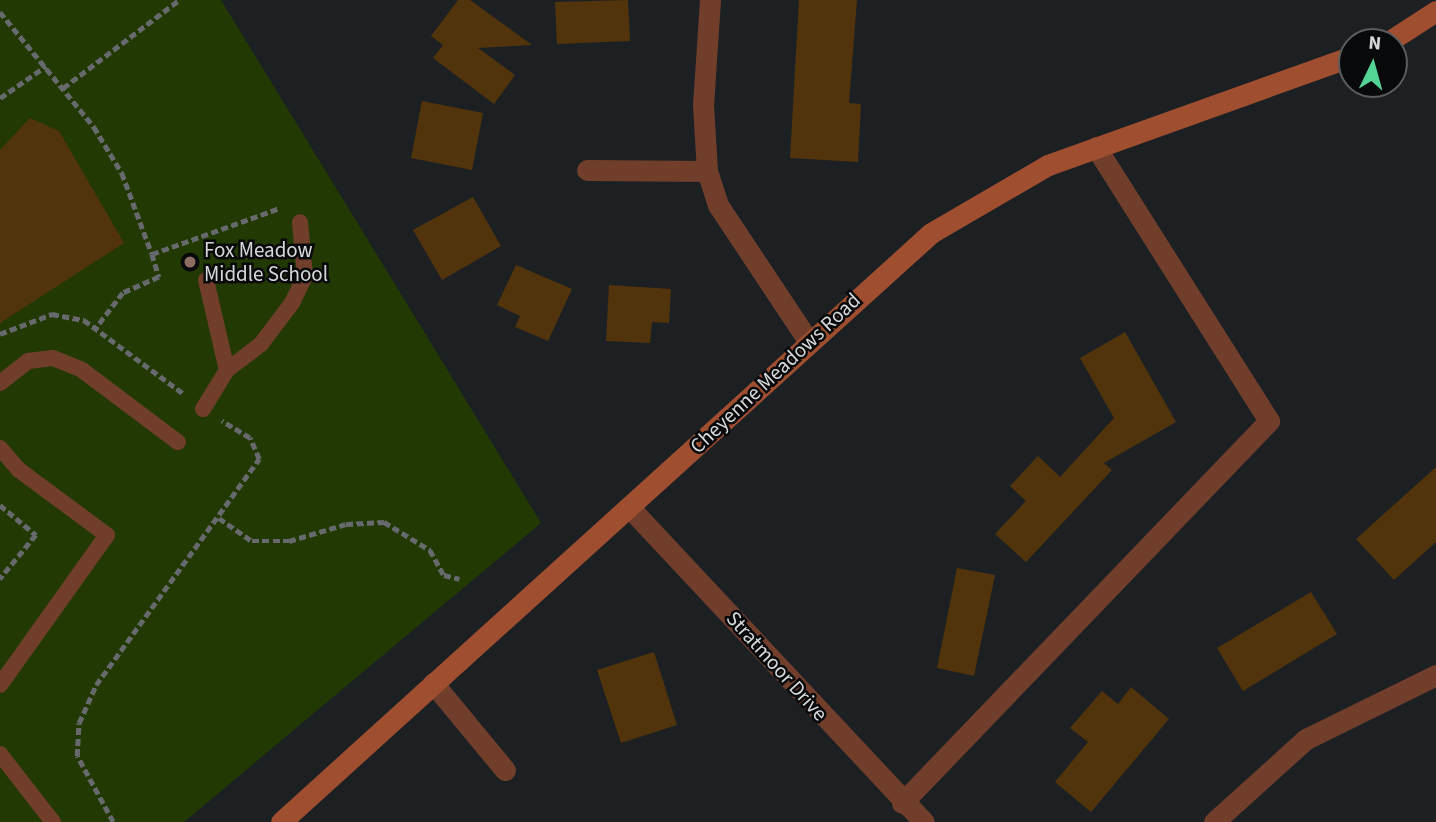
<!DOCTYPE html>
<html>
<head>
<meta charset="utf-8">
<style>
	body { margin:0 }
	#map { position:relative; width:1436px; height:822px; overflow:hidden; background:#1d2023; font-family:"Source Sans 3",sans-serif }
	div>[style] { position:absolute }
	[style*='--x'] { left:calc(var(--x)*1px); top:calc(var(--y)*1px); width:calc(var(--w)*1px); rotate:calc(var(--a)*1deg) }
	.green>* { inset:0; background:#223904 }
	.building>* { inset:0; background:#51340b }
	.path>* { height:4.5px; margin-top:-2.25px; transform-origin:0; background:repeating-linear-gradient(90deg,#67696c 0 7px,transparent 0 10.5px) }
	.lane>* { height:16px; margin:-8px; padding:0 8px; transform-origin:8px; border-radius:8px; background:#723e2c }
	.street>* { height:21px; margin:-10.5px; padding:0 10.5px; transform-origin:10.5px; border-radius:10.5px; background:#723e2c }
	.secondary>* { height:21px; margin:-10.5px; padding:0 10.5px; transform-origin:10.5px; border-radius:10.5px; background:#9f4e2f }
	.dots>* { width:19px; height:19px; translate:-50% -50%; box-sizing:border-box; border:4px solid #08090b; border-radius:50% }
	span { translate:-50% -50%; white-space:nowrap; text-align:center; line-height:1.15; -webkit-text-stroke:5px #08090b; paint-order:stroke }
	.poi-label { font-size:21px; color:#d6d8da }
	.left { translate:0 -50%; text-align:left }
	.street-label { font-size:21px; color:#d6d8da }
	.north { position:absolute; left:1338px; top:28px; width:70px; height:70px; box-sizing:border-box; background:#08090b; border:2px solid #5a5c5e; border-radius:50%; rotate:5deg; font-size:19px; font-weight:700; line-height:28px; text-align:center; color:#d6d8da }
	.north::after { content:''; display:block; margin:auto; width:24px; height:32px; background:#53d396; clip-path:polygon(50% 0,100% 100%,50% 72%,0 100%) }
</style>
</head>
<body>
<div id="map">
	<div class="green">
		<i style="clip-path:polygon(0 0,221px 0,541px 523px,184px 822px,0 822px)"></i>
	</div>
	<div class="building">
		<i style="clip-path:polygon(458px 0,470px 0,532px 45px,478px 48px,515px 75px,494px 104px,433px 58px,443px 45px,431px 36px)"></i>
		<i style="clip-path:polygon(628px 0,630px 41px,557px 44px,555px 2px)"></i>
		<i style="clip-path:polygon(799px 0,857px 0,849px 103px,861px 104px,858px 162px,790px 158px)"></i>
		<i style="clip-path:polygon(422px 101px,483px 113px,472px 170px,411px 158px)"></i>
		<i style="clip-path:polygon(30px 118px,59px 131px,124px 243px,0 323px,0 150px)"></i>
		<i style="clip-path:polygon(473px 197px,501px 246px,442px 280px,413px 230px)"></i>
		<i style="clip-path:polygon(516px 265px,572px 289px,548px 341px,515px 327px,520px 316px,497px 305px)"></i>
		<i style="clip-path:polygon(609px 285px,671px 289px,669px 323px,652px 322px,650px 343px,606px 341px)"></i>
		<i style="clip-path:polygon(1125px 332px,1176px 422px,1104px 463px,1112px 470px,1026px 562px,995px 534px,1026px 501px,1010px 486px,1038px 456px,1060px 477px,1114px 418px,1080px 358px)"></i>
		<i style="clip-path:polygon(1436px 467px,1436px 542px,1394px 580px,1356px 539px)"></i>
		<i style="clip-path:polygon(957px 568px,995px 575px,974px 676px,937px 668px)"></i>
		<i style="clip-path:polygon(1311px 592px,1337px 634px,1243px 691px,1217px 648px)"></i>
		<i style="clip-path:polygon(654px 652px,677px 725px,621px 743px,597px 670px)"></i>
		<i style="clip-path:polygon(1131px 687px,1169px 719px,1091px 812px,1055px 782px,1088px 742px,1070px 728px,1102px 691px,1118px 704px)"></i>
	</div>
	<div class="path">
		<i style="--x:0;--y:12;--w:149;--a:50.7"></i>
		<i style="--x:94;--y:127;--w:54;--a:58.7"></i>
		<i style="--x:122;--y:173;--w:86;--a:69.7"></i>
		<i style="--x:152;--y:254;--w:24;--a:73"></i>
		<i style="--x:159;--y:277;--w:39;--a:156"></i>
		<i style="--x:123;--y:293;--w:44;--a:127.6"></i>
		<i style="--x:63;--y:88;--w:146;--a:-37.2"></i>
		<i style="--x:0;--y:98;--w:56;--a:-34.8"></i>
		<i style="--x:152;--y:254;--w:136;--a:-19.8"></i>
		<i style="--x:0;--y:334;--w:56;--a:-21"></i>
		<i style="--x:52;--y:314;--w:33;--a:11"></i>
		<i style="--x:84;--y:320;--w:124;--a:36.5"></i>
		<i style="--x:0;--y:505;--w:47;--a:39.8"></i>
		<i style="--x:36;--y:535;--w:57;--a:129.3"></i>
		<i style="--x:219;--y:518;--w:40;--a:34.9"></i>
		<i style="--x:252;--y:541;--w:37;--a:0"></i>
		<i style="--x:289;--y:541;--w:59;--a:-16.6"></i>
		<i style="--x:346;--y:524;--w:38;--a:-3"></i>
		<i style="--x:384;--y:522;--w:54;--a:31.3"></i>
		<i style="--x:430;--y:550;--w:29;--a:61"></i>
		<i style="--x:444;--y:575;--w:16;--a:14"></i>
		<i style="--x:113;--y:822;--w:75;--a:-118.6"></i>
		<i style="--x:77;--y:756;--w:33;--a:-87"></i>
		<i style="--x:79;--y:723;--w:42;--a:-65.9"></i>
		<i style="--x:96;--y:685;--w:279;--a:-54.2"></i>
		<i style="--x:259;--y:459;--w:23;--a:-113"></i>
		<i style="--x:250;--y:438;--w:33;--a:-149"></i>
	</div>
	<div class="lane">
		<i style="--x:206;--y:280;--w:92;--a:76.9"></i>
		<i style="--x:0;--y:383;--w:36;--a:-38"></i>
		<i style="--x:28;--y:361;--w:25;--a:-7"></i>
		<i style="--x:53;--y:358;--w:31;--a:22"></i>
		<i style="--x:82;--y:370;--w:120;--a:36.9"></i>
		<i style="--x:203;--y:409;--w:46;--a:-58.4"></i>
		<i style="--x:227;--y:370;--w:43;--a:-37.4"></i>
		<i style="--x:261;--y:344;--w:51;--a:-52.9"></i>
		<i style="--x:292;--y:303;--w:30;--a:-64"></i>
		<i style="--x:305;--y:276;--w:54;--a:-95.3"></i>
		<i style="--x:0;--y:448;--w:29;--a:49"></i>
		<i style="--x:19;--y:470;--w:109;--a:36.5"></i>
		<i style="--x:107;--y:535;--w:184;--a:125.5"></i>
		<i style="--x:0;--y:754;--w:86;--a:52.1"></i>
	</div>
	<div class="street">
		<i style="--x:710;--y:0;--w:105;--a:93.8"></i>
		<i style="--x:703;--y:105;--w:66;--a:86.5"></i>
		<i style="--x:707;--y:171;--w:36;--a:72"></i>
		<i style="--x:718;--y:205;--w:161;--a:56.4"></i>
		<i style="--x:587;--y:170;--w:120;--a:0.5"></i>
		<i style="--x:630;--y:508;--w:430;--a:46.9"></i>
		<i style="--x:433;--y:683;--w:113;--a:50.4"></i>
		<i style="--x:902;--y:803;--w:530;--a:-46.15"></i>
		<i style="--x:1269;--y:421;--w:324;--a:-122.3"></i>
		<i style="--x:1214;--y:822;--w:124;--a:-42.1"></i>
		<i style="--x:1306;--y:739;--w:145;--a:-26.2"></i>
	</div>
	<div class="secondary">
		<i style="--x:1388;--y:42;--w:57;--a:-32.9"></i>
		<i style="--x:281;--y:822;--w:877;--a:-42.18"></i>
		<i style="--x:931;--y:233;--w:135;--a:-30.2"></i>
		<i style="--x:1048;--y:165;--w:323;--a:-19.7"></i>
	</div>
	<div class="dots">
		<i style="left:190px;top:262px;background:#8d6e63"></i>
	</div>
	<div class="poi-label">
		<span class="left" style="left:204px;top:262px">Fox Meadow<br>Middle School</span>
	</div>
	<div class="street-label">
		<span style="left:775px;top:373px;rotate:-43deg">Cheyenne Meadows Road</span>
		<span style="left:777px;top:666px;rotate:48deg">Stratmoor Drive</span>
	</div>
	<div class="north">N</div>
</div>
</body>
</html>
